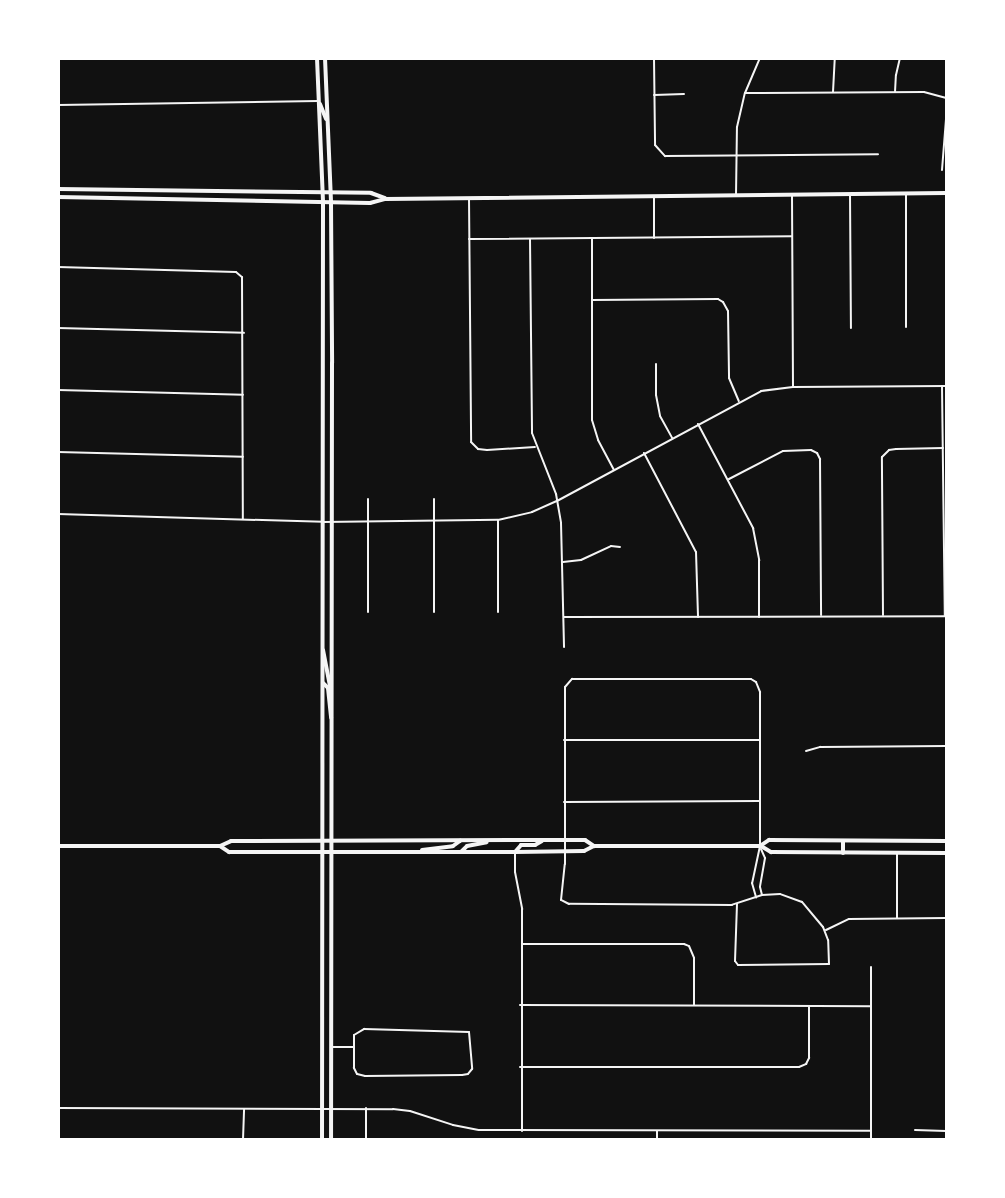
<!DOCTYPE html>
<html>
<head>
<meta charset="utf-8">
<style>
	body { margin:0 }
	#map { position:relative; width:1005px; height:1198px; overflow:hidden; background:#111; font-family:"Titillium Web",sans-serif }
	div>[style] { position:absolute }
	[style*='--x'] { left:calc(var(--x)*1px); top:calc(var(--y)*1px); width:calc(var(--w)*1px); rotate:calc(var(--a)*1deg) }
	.minor>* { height:2px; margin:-1px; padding:0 1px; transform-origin:1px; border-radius:1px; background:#f5f5f5 }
	.secondary>* { height:4px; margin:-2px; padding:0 2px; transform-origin:2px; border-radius:2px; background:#f5f5f5 }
	.primary>* { height:4px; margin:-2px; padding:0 2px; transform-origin:2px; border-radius:2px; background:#f5f5f5 }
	span { translate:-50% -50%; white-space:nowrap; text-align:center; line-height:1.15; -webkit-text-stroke:4.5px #fff; paint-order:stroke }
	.frame { position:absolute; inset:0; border:60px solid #fff; pointer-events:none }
</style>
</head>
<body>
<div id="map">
	<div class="minor">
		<i style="--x:654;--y:58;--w:87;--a:89.3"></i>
		<i style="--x:655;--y:145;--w:15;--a:48"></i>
		<i style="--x:665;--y:156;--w:213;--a:-0.5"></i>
		<i style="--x:833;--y:92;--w:34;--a:-87"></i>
		<i style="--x:895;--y:92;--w:17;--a:-87"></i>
		<i style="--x:896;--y:75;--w:17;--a:-77"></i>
		<i style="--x:745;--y:93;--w:179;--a:-0.3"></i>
		<i style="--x:924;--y:92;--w:23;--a:15"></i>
		<i style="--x:654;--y:95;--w:30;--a:-2"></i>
		<i style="--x:58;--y:105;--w:260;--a:-0.9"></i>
		<i style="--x:942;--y:170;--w:51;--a:-85.5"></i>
		<i style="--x:850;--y:194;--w:134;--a:89.6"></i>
		<i style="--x:906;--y:194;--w:133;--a:90"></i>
		<i style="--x:736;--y:195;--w:68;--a:-89.2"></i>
		<i style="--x:737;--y:127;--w:35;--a:-77"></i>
		<i style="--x:745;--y:93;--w:38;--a:-67"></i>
		<i style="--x:792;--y:195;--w:192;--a:89.7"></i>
		<i style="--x:469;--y:198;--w:244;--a:89.5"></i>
		<i style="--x:471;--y:442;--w:10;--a:45"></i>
		<i style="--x:478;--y:449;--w:9;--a:6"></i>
		<i style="--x:487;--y:450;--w:48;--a:-3.6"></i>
		<i style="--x:592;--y:238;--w:182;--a:90"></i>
		<i style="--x:592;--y:420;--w:21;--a:73"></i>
		<i style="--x:598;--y:440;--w:34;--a:62"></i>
		<i style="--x:654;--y:238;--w:42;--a:-90"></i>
		<i style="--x:469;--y:239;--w:323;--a:-0.5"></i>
		<i style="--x:530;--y:239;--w:194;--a:89.4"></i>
		<i style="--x:532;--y:433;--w:66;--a:68.5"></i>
		<i style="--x:556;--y:494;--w:29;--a:80"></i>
		<i style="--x:561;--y:523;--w:124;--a:88.6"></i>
		<i style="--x:58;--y:267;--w:178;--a:1.6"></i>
		<i style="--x:236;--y:272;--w:8;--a:40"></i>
		<i style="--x:242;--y:277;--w:242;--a:89.8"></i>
		<i style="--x:592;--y:300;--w:126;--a:-0.5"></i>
		<i style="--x:718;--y:299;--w:6;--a:31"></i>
		<i style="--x:723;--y:302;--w:10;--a:61"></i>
		<i style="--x:728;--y:311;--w:67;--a:89.1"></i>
		<i style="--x:729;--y:378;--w:25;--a:67"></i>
		<i style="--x:58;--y:328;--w:186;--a:1.5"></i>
		<i style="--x:656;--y:364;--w:31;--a:90"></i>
		<i style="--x:656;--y:395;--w:21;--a:79"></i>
		<i style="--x:660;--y:416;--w:25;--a:61"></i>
		<i style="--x:942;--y:386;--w:230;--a:89.3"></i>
		<i style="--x:58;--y:390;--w:185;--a:1.5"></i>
		<i style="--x:698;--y:424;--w:118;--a:62.1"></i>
		<i style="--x:753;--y:528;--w:33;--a:79"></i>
		<i style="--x:759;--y:560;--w:57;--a:90"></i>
		<i style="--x:58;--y:452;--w:185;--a:1.5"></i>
		<i style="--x:644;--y:453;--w:112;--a:62.3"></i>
		<i style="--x:696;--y:552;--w:65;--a:88.2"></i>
		<i style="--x:729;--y:479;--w:61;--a:-27.4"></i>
		<i style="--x:783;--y:451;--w:28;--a:-2"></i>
		<i style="--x:811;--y:450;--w:7;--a:27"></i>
		<i style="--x:817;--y:453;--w:7;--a:63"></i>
		<i style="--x:820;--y:459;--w:156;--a:89.6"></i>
		<i style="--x:434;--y:499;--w:113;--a:90"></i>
		<i style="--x:58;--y:514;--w:265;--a:1.7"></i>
		<i style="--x:323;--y:522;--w:175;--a:-0.7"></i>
		<i style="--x:498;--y:520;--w:35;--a:-13"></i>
		<i style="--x:532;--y:512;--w:27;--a:-24"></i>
		<i style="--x:557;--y:501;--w:232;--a:-28.3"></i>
		<i style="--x:761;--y:391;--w:32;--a:-7"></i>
		<i style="--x:793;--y:387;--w:153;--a:-0.4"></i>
		<i style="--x:498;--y:520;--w:92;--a:90"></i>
		<i style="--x:563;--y:562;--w:18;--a:-6"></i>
		<i style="--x:581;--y:560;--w:33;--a:-25"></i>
		<i style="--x:611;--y:546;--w:9;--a:6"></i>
		<i style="--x:368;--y:612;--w:113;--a:-90"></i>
		<i style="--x:883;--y:615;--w:158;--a:-90.4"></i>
		<i style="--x:882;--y:457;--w:10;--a:-45"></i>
		<i style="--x:889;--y:450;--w:7;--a:-8"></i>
		<i style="--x:896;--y:449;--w:47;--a:-1.2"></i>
		<i style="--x:564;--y:617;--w:382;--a:-0.1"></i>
		<i style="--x:564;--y:740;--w:195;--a:0"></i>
		<i style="--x:806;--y:751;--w:15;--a:-16"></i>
		<i style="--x:820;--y:747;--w:126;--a:-0.5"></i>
		<i style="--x:564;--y:802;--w:195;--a:-0.3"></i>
		<i style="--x:761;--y:849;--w:10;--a:66"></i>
		<i style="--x:765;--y:858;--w:29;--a:100"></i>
		<i style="--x:760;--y:887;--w:8;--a:76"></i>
		<i style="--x:515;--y:852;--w:20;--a:90"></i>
		<i style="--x:515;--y:872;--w:38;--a:79"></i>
		<i style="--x:522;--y:909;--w:222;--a:90"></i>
		<i style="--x:737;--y:904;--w:57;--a:92"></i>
		<i style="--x:735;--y:961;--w:5;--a:53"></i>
		<i style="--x:738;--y:965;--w:91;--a:-0.6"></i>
		<i style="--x:829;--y:964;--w:24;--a:-92"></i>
		<i style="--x:828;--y:940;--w:14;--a:-111"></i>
		<i style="--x:823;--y:927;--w:33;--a:-130"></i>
		<i style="--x:802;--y:902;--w:23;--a:-160"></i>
		<i style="--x:780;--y:894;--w:18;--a:177"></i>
		<i style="--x:762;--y:895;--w:32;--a:162"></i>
		<i style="--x:732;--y:905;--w:163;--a:-179.6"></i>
		<i style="--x:569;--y:904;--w:9;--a:-153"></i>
		<i style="--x:561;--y:900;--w:36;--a:-84"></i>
		<i style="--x:565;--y:864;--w:177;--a:-90"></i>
		<i style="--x:565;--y:687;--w:11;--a:-49"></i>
		<i style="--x:572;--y:679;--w:179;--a:0"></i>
		<i style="--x:751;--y:679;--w:6;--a:31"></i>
		<i style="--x:756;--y:682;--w:11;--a:68"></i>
		<i style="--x:760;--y:692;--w:154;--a:90"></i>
		<i style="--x:760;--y:846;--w:38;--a:102"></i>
		<i style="--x:752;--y:883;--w:15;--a:74"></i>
		<i style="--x:897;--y:918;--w:65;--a:-90"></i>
		<i style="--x:826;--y:930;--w:25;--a:-26"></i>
		<i style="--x:849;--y:919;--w:97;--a:-0.6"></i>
		<i style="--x:522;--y:944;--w:162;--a:0"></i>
		<i style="--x:684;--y:944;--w:5;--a:22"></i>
		<i style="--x:689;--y:946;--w:13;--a:67"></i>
		<i style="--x:694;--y:958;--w:47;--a:90"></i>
		<i style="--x:871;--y:967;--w:173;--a:90"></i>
		<i style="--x:520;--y:1005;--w:350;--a:0.2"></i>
		<i style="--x:364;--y:1029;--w:105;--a:1.6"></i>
		<i style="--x:469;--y:1032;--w:37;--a:85"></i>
		<i style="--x:472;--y:1069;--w:6;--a:129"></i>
		<i style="--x:468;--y:1074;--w:6;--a:171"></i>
		<i style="--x:462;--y:1075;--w:97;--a:179.4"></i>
		<i style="--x:365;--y:1076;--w:8;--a:-166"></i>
		<i style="--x:357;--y:1074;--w:7;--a:-117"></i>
		<i style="--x:354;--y:1068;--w:33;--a:-90"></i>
		<i style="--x:354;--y:1035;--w:12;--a:-31"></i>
		<i style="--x:332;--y:1047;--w:22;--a:0"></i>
		<i style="--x:520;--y:1067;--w:279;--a:0"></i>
		<i style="--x:799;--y:1067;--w:8;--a:-23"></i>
		<i style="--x:806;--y:1064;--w:7;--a:-63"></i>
		<i style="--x:809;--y:1058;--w:52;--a:-90"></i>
		<i style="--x:58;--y:1108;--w:335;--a:0.2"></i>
		<i style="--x:393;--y:1109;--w:17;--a:7"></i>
		<i style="--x:410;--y:1111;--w:45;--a:18"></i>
		<i style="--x:453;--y:1125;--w:26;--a:11"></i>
		<i style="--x:479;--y:1130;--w:392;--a:0.1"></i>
		<i style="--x:915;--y:1130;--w:31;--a:2"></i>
		<i style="--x:657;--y:1131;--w:9;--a:90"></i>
		<i style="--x:243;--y:1140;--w:31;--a:-88"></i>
		<i style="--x:366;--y:1140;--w:32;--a:-90"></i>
	</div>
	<div class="secondary">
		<i style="--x:58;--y:189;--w:313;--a:0.7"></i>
		<i style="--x:371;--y:193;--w:15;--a:20"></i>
		<i style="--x:58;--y:197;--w:312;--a:1.1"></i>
		<i style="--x:370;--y:203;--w:16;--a:-15"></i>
		<i style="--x:385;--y:199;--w:561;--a:-0.61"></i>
	</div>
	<div class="primary">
		<i style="--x:317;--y:58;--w:145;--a:87.6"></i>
		<i style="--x:323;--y:203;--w:937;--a:90.06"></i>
		<i style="--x:325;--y:58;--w:145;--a:87.6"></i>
		<i style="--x:331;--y:203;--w:160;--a:89.6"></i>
		<i style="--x:332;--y:363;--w:777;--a:90.07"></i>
		<i style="--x:320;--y:104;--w:16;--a:68"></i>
		<i style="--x:323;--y:650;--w:37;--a:79"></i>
		<i style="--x:323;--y:683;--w:7;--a:45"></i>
		<i style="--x:328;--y:688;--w:30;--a:84"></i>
		<i style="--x:843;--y:841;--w:12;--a:90"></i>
		<i style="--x:58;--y:846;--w:162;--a:0"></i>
		<i style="--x:220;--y:846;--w:12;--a:-24"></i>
		<i style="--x:231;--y:841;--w:313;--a:-0.2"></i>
		<i style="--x:544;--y:840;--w:41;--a:0"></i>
		<i style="--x:585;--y:840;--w:11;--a:34"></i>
		<i style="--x:220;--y:846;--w:11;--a:34"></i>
		<i style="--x:229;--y:852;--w:286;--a:0"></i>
		<i style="--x:515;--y:852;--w:69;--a:-0.8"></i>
		<i style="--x:584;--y:851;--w:11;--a:-27"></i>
		<i style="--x:594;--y:846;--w:166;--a:0"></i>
		<i style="--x:760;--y:846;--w:11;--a:-34"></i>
		<i style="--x:769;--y:840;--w:177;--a:0.3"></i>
		<i style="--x:761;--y:846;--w:12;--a:31"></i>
		<i style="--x:771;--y:852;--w:175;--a:0.3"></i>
		<i style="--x:422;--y:850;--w:31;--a:-7"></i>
		<i style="--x:453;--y:846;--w:9;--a:-36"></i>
		<i style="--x:461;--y:852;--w:8;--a:-45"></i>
		<i style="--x:467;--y:846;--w:20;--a:-11"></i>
		<i style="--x:515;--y:852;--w:9;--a:-49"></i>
		<i style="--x:521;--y:845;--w:14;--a:0"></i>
		<i style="--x:535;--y:845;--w:8;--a:-30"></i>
	</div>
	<div class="frame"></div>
</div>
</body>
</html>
